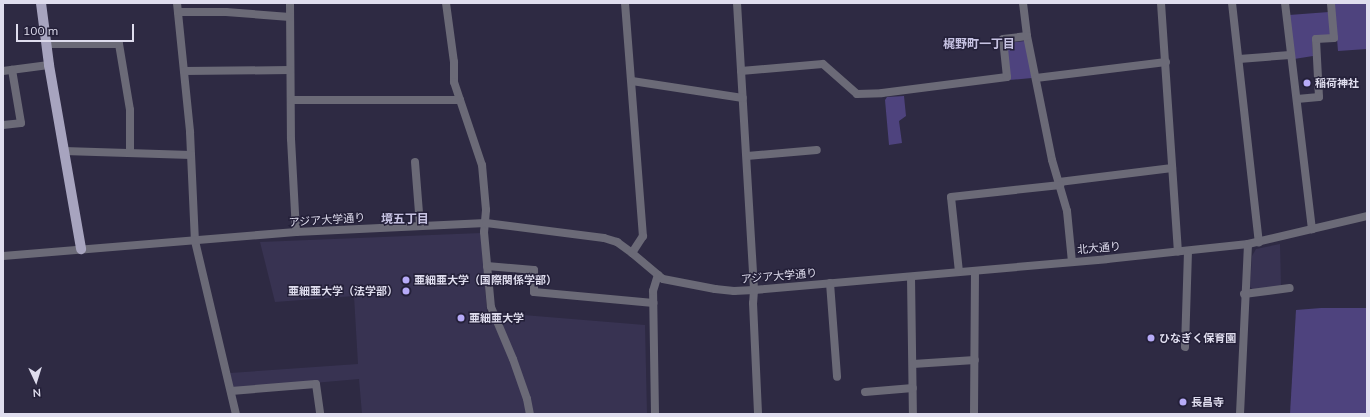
<!DOCTYPE html>
<html>
<head>
<meta charset="utf-8">
<style>
	body { margin:0 }
	#map { position:relative; width:1370px; height:417px; overflow:hidden; background:#2e2a43; font-family:Mulish,"Noto Sans JP",sans-serif }
	div>[style] { position:absolute }
	[style*='--x'] { left:calc(var(--x)*1px); top:calc(var(--y)*1px); width:calc(var(--w)*1px); rotate:calc(var(--a)*1deg) }
	.built>* { inset:0; background:#383352 }
	.green>* { inset:0; background:#4e437e }
	.minor>* { height:8px; margin:-4px; padding:0 4px; transform-origin:4px; border-radius:4px; background:#6b6a77 }
	.major>* { height:10px; margin:-5px; padding:0 5px; transform-origin:5px; border-radius:5px; background:#a7a4bf }
	.dots>* { width:11px; height:11px; translate:-50% -50%; box-sizing:border-box; border:2px solid #242039; border-radius:50% }
	span { translate:-50% -50%; white-space:nowrap; text-align:center; line-height:1.15; -webkit-text-stroke:3px #242039; paint-order:stroke }
	.poi-label { font-size:11px; color:#dfddee; font-weight:700 }
	.left { translate:0 -50%; text-align:left }
	.right { translate:-100% -50%; text-align:right }
	.street-label { font-size:11px; color:#dfddee }
	.neighbourhood-label { font-size:12px; color:#c7c3e3; font-weight:700 }
	.frame { position:absolute; inset:0; border:4px solid #dfddee; pointer-events:none }
	.north { position:absolute; left:16px; top:361px; width:40px; height:40px; -webkit-text-stroke:3px #242039; paint-order:stroke; rotate:176deg; font-size:11px; font-weight:700; line-height:16px; text-align:center; color:#dfddee }
	.north::after { content:''; display:block; margin:auto; width:14px; height:18px; background:#dfddee; clip-path:polygon(50% 0,100% 100%,50% 72%,0 100%) }
	.scale { position:absolute; left:16px; top:24px; width:118px; height:18px; box-sizing:border-box; border:2px solid #dfddee; border-top:0; padding-left:5px; font-size:12px; line-height:14px; white-space:nowrap; color:#dfddee; -webkit-text-stroke:3px #242039; paint-order:stroke }
</style>
</head>
<body>
<div id="map">
	<div class="built">
		<i style="clip-path:polygon(481px 233px,487px 312px,645px 325px,647px 414px,362px 414px,359px 379px,234px 390px,230px 373px,358px 364px,354px 296px,275px 302px,260px 242px)"></i>
		<i style="clip-path:polygon(1280px 244px,1281px 286px,1254px 290px,1250px 287px,1252px 256px,1256px 249px)"></i>
	</div>
	<div class="green">
		<i style="clip-path:polygon(1334px 3px,1367px 3px,1367px 49px,1338px 51px)"></i>
		<i style="clip-path:polygon(1329px 12px,1331px 35px,1312px 37px,1313px 56px,1294px 59px,1289px 15px)"></i>
		<i style="clip-path:polygon(1025px 41px,1032px 78px,1009px 80px,1007px 43px)"></i>
		<i style="clip-path:polygon(904px 96px,906px 116px,899px 121px,902px 143px,889px 145px,885px 100px,887px 97px)"></i>
		<i style="clip-path:polygon(1321px 308px,1367px 308px,1367px 414px,1290px 414px,1296px 310px)"></i>
	</div>
	<div class="minor">
		<i style="--x:177;--y:3;--w:130;--a:84.2"></i>
		<i style="--x:190;--y:132;--w:109;--a:87.4"></i>
		<i style="--x:195;--y:241;--w:178;--a:76.7"></i>
		<i style="--x:290;--y:3;--w:136;--a:89.6"></i>
		<i style="--x:291;--y:139;--w:93;--a:86.9"></i>
		<i style="--x:446;--y:3;--w:60;--a:82.3"></i>
		<i style="--x:454;--y:62;--w:20;--a:90"></i>
		<i style="--x:454;--y:82;--w:88;--a:71.4"></i>
		<i style="--x:482;--y:165;--w:45;--a:84.9"></i>
		<i style="--x:486;--y:210;--w:22;--a:95"></i>
		<i style="--x:484;--y:232;--w:75;--a:84.7"></i>
		<i style="--x:491;--y:307;--w:56;--a:67.1"></i>
		<i style="--x:513;--y:359;--w:42;--a:70.7"></i>
		<i style="--x:527;--y:399;--w:15;--a:79"></i>
		<i style="--x:625;--y:3;--w:234;--a:85.6"></i>
		<i style="--x:643;--y:236;--w:20;--a:123"></i>
		<i style="--x:737;--y:3;--w:288;--a:86.6"></i>
		<i style="--x:754;--y:290;--w:13;--a:94"></i>
		<i style="--x:753;--y:303;--w:111;--a:87.4"></i>
		<i style="--x:1023;--y:3;--w:33;--a:83"></i>
		<i style="--x:1027;--y:36;--w:126;--a:78.6"></i>
		<i style="--x:1052;--y:160;--w:53;--a:73.6"></i>
		<i style="--x:1067;--y:211;--w:51;--a:84.4"></i>
		<i style="--x:1161;--y:3;--w:249;--a:86.1"></i>
		<i style="--x:1232;--y:3;--w:241;--a:83.6"></i>
		<i style="--x:1285;--y:3;--w:228;--a:83.2"></i>
		<i style="--x:178;--y:12;--w:48;--a:0"></i>
		<i style="--x:226;--y:12;--w:64;--a:4.5"></i>
		<i style="--x:46;--y:44;--w:73;--a:0"></i>
		<i style="--x:119;--y:44;--w:67;--a:80.5"></i>
		<i style="--x:130;--y:110;--w:43;--a:90"></i>
		<i style="--x:1239;--y:59;--w:51;--a:-4.5"></i>
		<i style="--x:3;--y:71;--w:46;--a:-7.4"></i>
		<i style="--x:184;--y:71;--w:106;--a:-0.5"></i>
		<i style="--x:741;--y:71;--w:82;--a:-4.9"></i>
		<i style="--x:823;--y:64;--w:45;--a:41.4"></i>
		<i style="--x:857;--y:94;--w:25;--a:-2"></i>
		<i style="--x:882;--y:93;--w:126;--a:-7.3"></i>
		<i style="--x:1007;--y:77;--w:38;--a:-96"></i>
		<i style="--x:1003;--y:39;--w:24;--a:-7"></i>
		<i style="--x:1036;--y:78;--w:131;--a:-7"></i>
		<i style="--x:632;--y:81;--w:112;--a:8.7"></i>
		<i style="--x:1297;--y:99;--w:22;--a:-5"></i>
		<i style="--x:1319;--y:97;--w:58;--a:-93"></i>
		<i style="--x:1316;--y:39;--w:18;--a:-3"></i>
		<i style="--x:1334;--y:38;--w:35;--a:-95"></i>
		<i style="--x:291;--y:100;--w:169;--a:0"></i>
		<i style="--x:3;--y:125;--w:18;--a:-6"></i>
		<i style="--x:21;--y:123;--w:54;--a:-99.6"></i>
		<i style="--x:64;--y:151;--w:127;--a:1.8"></i>
		<i style="--x:747;--y:156;--w:70;--a:-4.9"></i>
		<i style="--x:415;--y:162;--w:63;--a:85.5"></i>
		<i style="--x:1059;--y:182;--w:114;--a:-7.1"></i>
		<i style="--x:3;--y:256;--w:294;--a:-4.7"></i>
		<i style="--x:296;--y:232;--w:190;--a:-2.7"></i>
		<i style="--x:486;--y:223;--w:119;--a:7.2"></i>
		<i style="--x:604;--y:238;--w:14;--a:17"></i>
		<i style="--x:617;--y:242;--w:19;--a:36"></i>
		<i style="--x:632;--y:253;--w:40;--a:40"></i>
		<i style="--x:663;--y:279;--w:53;--a:10.9"></i>
		<i style="--x:715;--y:289;--w:19;--a:6"></i>
		<i style="--x:734;--y:291;--w:20;--a:-3"></i>
		<i style="--x:754;--y:290;--w:354;--a:-5"></i>
		<i style="--x:1107;--y:259;--w:142;--a:-6.1"></i>
		<i style="--x:1248;--y:244;--w:122;--a:-13.2"></i>
		<i style="--x:487;--y:266;--w:47;--a:4.9"></i>
		<i style="--x:534;--y:270;--w:22;--a:90"></i>
		<i style="--x:534;--y:292;--w:120;--a:5.3"></i>
		<i style="--x:959;--y:272;--w:75;--a:-96.1"></i>
		<i style="--x:951;--y:197;--w:110;--a:-6.3"></i>
		<i style="--x:911;--y:277;--w:137;--a:89.2"></i>
		<i style="--x:830;--y:283;--w:94;--a:85.7"></i>
		<i style="--x:1244;--y:294;--w:46;--a:-7.4"></i>
		<i style="--x:1185;--y:347;--w:96;--a:-88.2"></i>
		<i style="--x:913;--y:364;--w:62;--a:-3.7"></i>
		<i style="--x:231;--y:391;--w:85;--a:-4.7"></i>
		<i style="--x:316;--y:384;--w:30;--a:82"></i>
		<i style="--x:865;--y:392;--w:48;--a:-4.8"></i>
		<i style="--x:655;--y:414;--w:123;--a:-90.9"></i>
		<i style="--x:653;--y:291;--w:17;--a:-73"></i>
		<i style="--x:974;--y:414;--w:143;--a:-89.6"></i>
		<i style="--x:1240;--y:414;--w:170;--a:-87.3"></i>
	</div>
	<div class="major">
		<i style="--x:41;--y:3;--w:63;--a:82.6"></i>
		<i style="--x:49;--y:65;--w:187;--a:80.1"></i>
	</div>
	<div class="dots">
		<i style="left:1307px;top:83px;background:#b7abf8"></i>
		<i style="left:406px;top:280px;background:#b7abf8"></i>
		<i style="left:406px;top:291px;background:#b7abf8"></i>
		<i style="left:461px;top:318px;background:#b7abf8"></i>
		<i style="left:1151px;top:338px;background:#b7abf8"></i>
		<i style="left:1183px;top:402px;background:#b7abf8"></i>
	</div>
	<div class="poi-label">
		<span class="left" style="left:1315px;top:83px">稲荷神社</span>
		<span class="left" style="left:414px;top:280px">亜細亜大学（国際関係学部）</span>
		<span class="right" style="left:398px;top:291px">亜細亜大学（法学部）</span>
		<span class="left" style="left:469px;top:318px">亜細亜大学</span>
		<span class="left" style="left:1159px;top:338px">ひなぎく保育園</span>
		<span class="left" style="left:1191px;top:402px">長昌寺</span>
	</div>
	<div class="street-label">
		<span style="left:327px;top:220px;rotate:-4deg">アジア大学通り</span>
		<span style="left:1099px;top:248px;rotate:-5deg">北大通り</span>
		<span style="left:779px;top:276px;rotate:-5deg">アジア大学通り</span>
	</div>
	<div class="neighbourhood-label">
		<span style="left:979px;top:44px">梶野町一丁目</span>
		<span style="left:405px;top:219px">境五丁目</span>
	</div>
	<div class="frame"></div>
	<div class="north">N</div>
	<div class="scale">100 m</div>
</div>
</body>
</html>
